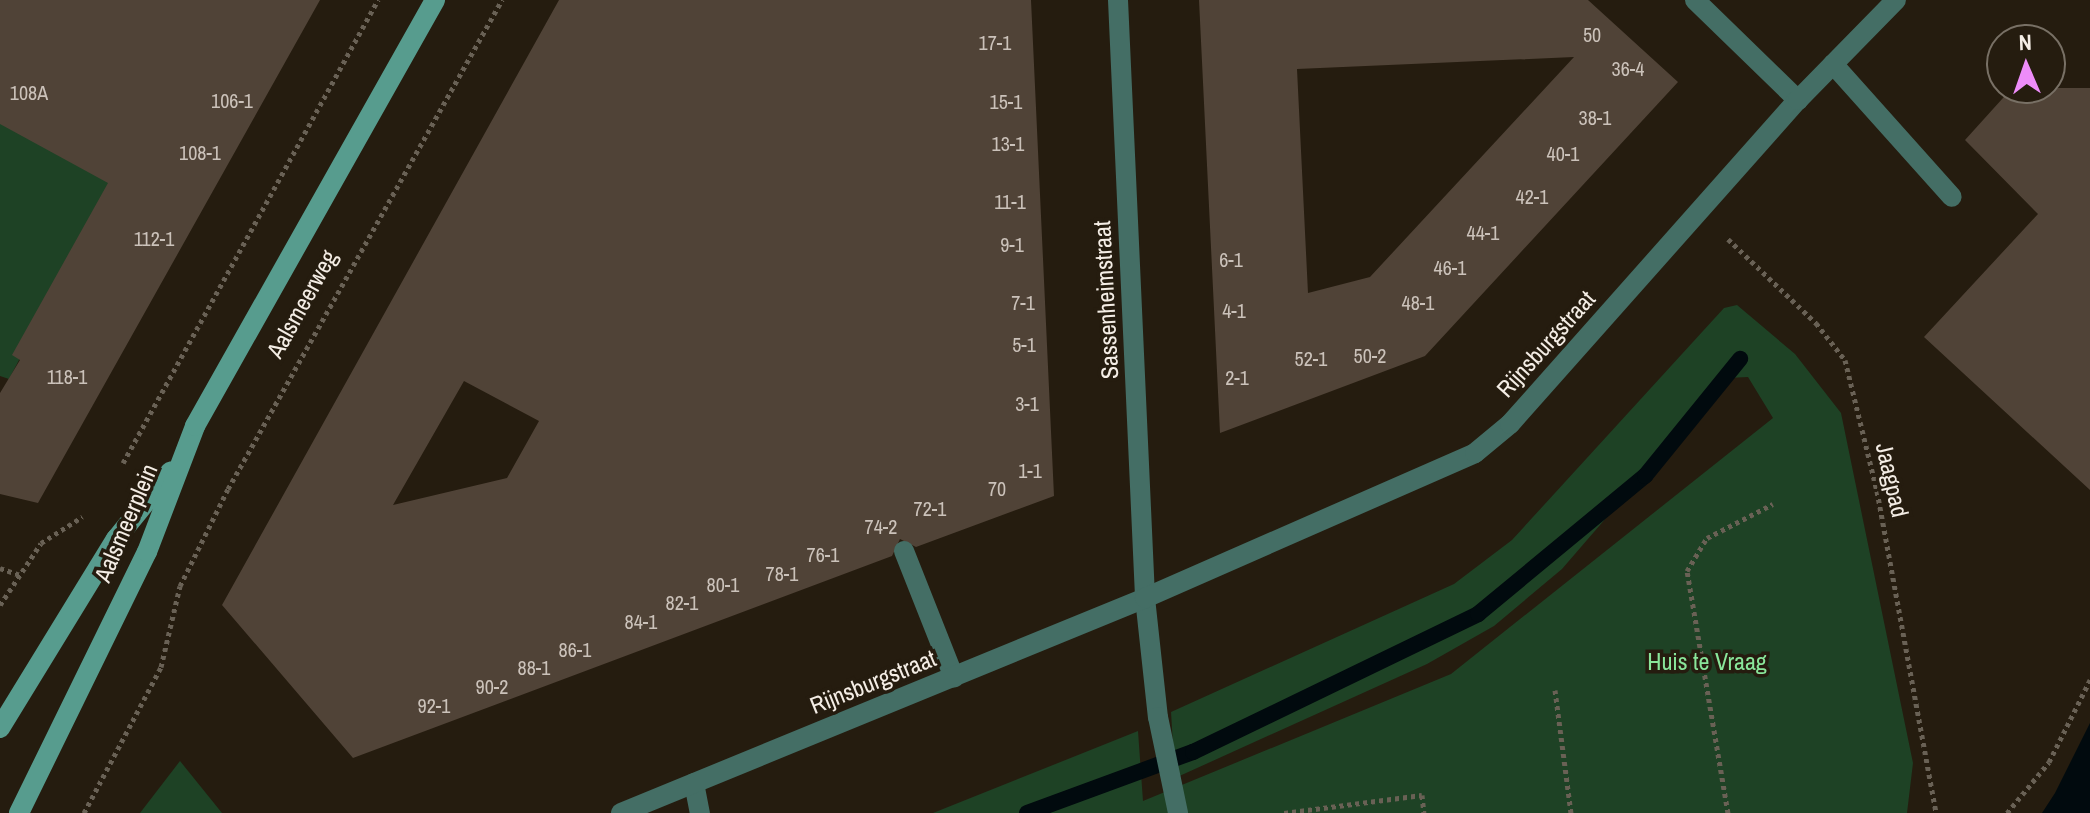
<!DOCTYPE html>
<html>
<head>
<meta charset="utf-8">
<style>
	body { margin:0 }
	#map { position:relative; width:2090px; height:813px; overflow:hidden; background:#251c0f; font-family:"Archivo Narrow",sans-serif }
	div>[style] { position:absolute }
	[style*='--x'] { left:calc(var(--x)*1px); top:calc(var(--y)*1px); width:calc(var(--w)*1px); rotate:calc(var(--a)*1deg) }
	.green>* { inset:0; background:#1e4225 }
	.water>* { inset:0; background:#010a0e }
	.stream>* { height:16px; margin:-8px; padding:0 8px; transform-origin:8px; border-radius:8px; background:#010a0e }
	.building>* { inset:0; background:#504337 }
	.path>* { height:5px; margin-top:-2.5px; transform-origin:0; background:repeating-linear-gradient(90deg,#696155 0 4px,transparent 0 8px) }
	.service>* { height:20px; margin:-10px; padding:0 10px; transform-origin:10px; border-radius:10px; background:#446e65 }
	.minor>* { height:20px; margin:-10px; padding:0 10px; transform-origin:10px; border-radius:10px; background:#446e65 }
	.secondary>* { height:20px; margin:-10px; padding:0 10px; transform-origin:10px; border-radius:10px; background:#579c8e }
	span { translate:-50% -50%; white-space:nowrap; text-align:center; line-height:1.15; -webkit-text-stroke:7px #251c0f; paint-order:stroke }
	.number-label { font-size:20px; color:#cbc2ba }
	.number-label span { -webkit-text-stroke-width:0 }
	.street-label { font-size:24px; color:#f4ede5 }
	.park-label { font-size:24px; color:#89e69a }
	.north { position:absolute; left:1986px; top:24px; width:80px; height:80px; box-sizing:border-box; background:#251c0f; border:2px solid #787065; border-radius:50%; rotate:358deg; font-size:22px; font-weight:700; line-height:32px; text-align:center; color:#f4ede5 }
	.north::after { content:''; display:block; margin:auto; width:28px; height:36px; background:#ed8cf9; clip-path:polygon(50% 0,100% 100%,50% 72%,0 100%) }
</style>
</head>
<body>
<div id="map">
	<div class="green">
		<i style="clip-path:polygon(0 0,209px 0,9px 379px,0 376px)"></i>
		<i style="clip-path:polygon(1737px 305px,1795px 354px,1841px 413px,1913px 763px,1907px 813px,933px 813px,1138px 731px,1143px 801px,1451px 674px,1773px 418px,1748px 377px,1727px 378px,1562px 569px,1494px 626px,1427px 664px,1175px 778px,1171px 712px,1454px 584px,1512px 540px,1724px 308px)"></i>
		<i style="clip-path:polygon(180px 761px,222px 813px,140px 813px)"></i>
	</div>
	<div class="water">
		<i style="clip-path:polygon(2090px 723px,2090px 813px,2042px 813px,2055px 793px)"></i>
	</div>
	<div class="stream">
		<i style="--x:1027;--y:813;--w:177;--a:-20.2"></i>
		<i style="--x:1193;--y:752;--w:317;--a:-25.8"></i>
		<i style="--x:1478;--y:614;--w:217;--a:-39.6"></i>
		<i style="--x:1645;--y:476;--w:151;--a:-50.9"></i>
	</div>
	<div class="building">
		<i style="clip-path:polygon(0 0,320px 0,38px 503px,0 494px,0 393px,20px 360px,12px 355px,108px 183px,0 124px)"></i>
		<i style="clip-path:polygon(evenodd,559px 0,1031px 0,1054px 496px,916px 547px,900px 539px,892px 556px,353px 758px,222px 605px,559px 0,464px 381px,539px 421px,507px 478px,393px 505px,464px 381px)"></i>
		<i style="clip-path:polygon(evenodd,1199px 0,1588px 0,1678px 82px,1425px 356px,1220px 433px,1199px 0,1574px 57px,1370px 277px,1308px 293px,1297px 69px,1574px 57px)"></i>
		<i style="clip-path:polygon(2012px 88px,2090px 88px,2090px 490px,1924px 337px,2038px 214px,1965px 140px)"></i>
	</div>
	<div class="path">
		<i style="--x:1728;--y:239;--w:122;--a:43.7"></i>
		<i style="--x:1816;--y:323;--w:47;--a:51.9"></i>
		<i style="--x:1845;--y:360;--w:135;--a:76.3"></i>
		<i style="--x:1877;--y:491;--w:327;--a:79.6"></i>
		<i style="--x:123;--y:463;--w:529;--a:-61.16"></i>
		<i style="--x:0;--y:568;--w:21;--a:19"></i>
		<i style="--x:0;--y:605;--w:74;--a:-56.5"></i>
		<i style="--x:41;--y:543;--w:49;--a:-32.4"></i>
		<i style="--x:1555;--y:690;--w:124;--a:82.6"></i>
		<i style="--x:84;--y:813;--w:165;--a:-62.2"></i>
		<i style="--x:161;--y:667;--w:83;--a:-76.8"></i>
		<i style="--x:180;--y:586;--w:108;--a:-63.7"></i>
		<i style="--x:228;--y:489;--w:561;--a:-60.74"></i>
		<i style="--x:1284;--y:813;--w:139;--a:-7.4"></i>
		<i style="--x:1422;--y:795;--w:18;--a:84"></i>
		<i style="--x:1728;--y:813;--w:245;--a:-99.6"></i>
		<i style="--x:1687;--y:571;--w:39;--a:-59"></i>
		<i style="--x:1707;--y:538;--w:74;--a:-27.3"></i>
		<i style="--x:2007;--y:813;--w:66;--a:-50.5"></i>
		<i style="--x:2049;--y:762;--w:92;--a:-63.4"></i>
	</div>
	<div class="service">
		<i style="--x:1833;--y:64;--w:178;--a:48.2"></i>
		<i style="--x:904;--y:551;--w:136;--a:68.4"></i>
		<i style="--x:1145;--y:598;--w:120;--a:83.8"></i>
		<i style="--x:1158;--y:717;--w:98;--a:78.2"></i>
	</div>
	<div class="minor">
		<i style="--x:1118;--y:0;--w:599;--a:87.41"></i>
		<i style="--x:1695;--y:0;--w:144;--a:44.2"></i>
		<i style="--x:694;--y:783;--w:31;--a:79"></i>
		<i style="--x:621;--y:813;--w:566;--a:-22.31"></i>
		<i style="--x:1145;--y:598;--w:360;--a:-23.7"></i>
		<i style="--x:1475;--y:453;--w:45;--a:-39.6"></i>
		<i style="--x:1510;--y:424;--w:433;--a:-48.4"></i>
		<i style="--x:1798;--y:100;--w:140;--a:-45.6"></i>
	</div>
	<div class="secondary">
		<i style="--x:0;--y:728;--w:222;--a:-58.5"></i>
		<i style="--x:116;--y:539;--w:87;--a:-51"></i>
		<i style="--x:19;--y:813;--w:291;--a:-63.9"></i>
		<i style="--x:147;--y:552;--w:135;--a:-69.1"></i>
		<i style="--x:195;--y:426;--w:489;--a:-60.6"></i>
	</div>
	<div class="number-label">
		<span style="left:1592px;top:34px">50</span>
		<span style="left:995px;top:42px">17-1</span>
		<span style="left:1628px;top:68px">36-4</span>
		<span style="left:29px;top:92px">108A</span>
		<span style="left:232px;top:100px">106-1</span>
		<span style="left:1006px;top:101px">15-1</span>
		<span style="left:1595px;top:117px">38-1</span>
		<span style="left:1008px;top:143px">13-1</span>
		<span style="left:200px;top:152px">108-1</span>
		<span style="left:1563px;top:153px">40-1</span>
		<span style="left:1532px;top:196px">42-1</span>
		<span style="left:1010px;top:201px">11-1</span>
		<span style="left:1483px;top:232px">44-1</span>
		<span style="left:154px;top:238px">112-1</span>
		<span style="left:1012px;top:244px">9-1</span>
		<span style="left:1231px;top:259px">6-1</span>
		<span style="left:1450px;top:267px">46-1</span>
		<span style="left:1023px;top:302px">7-1</span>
		<span style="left:1418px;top:302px">48-1</span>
		<span style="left:1234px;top:310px">4-1</span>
		<span style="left:1024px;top:344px">5-1</span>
		<span style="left:1370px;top:355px">50-2</span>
		<span style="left:1311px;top:358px">52-1</span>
		<span style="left:67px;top:376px">118-1</span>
		<span style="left:1237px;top:377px">2-1</span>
		<span style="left:1027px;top:403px">3-1</span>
		<span style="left:1030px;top:470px">1-1</span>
		<span style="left:997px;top:488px">70</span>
		<span style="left:930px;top:508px">72-1</span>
		<span style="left:881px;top:526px">74-2</span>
		<span style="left:823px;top:554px">76-1</span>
		<span style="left:782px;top:573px">78-1</span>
		<span style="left:723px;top:584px">80-1</span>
		<span style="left:682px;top:602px">82-1</span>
		<span style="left:641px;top:621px">84-1</span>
		<span style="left:575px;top:649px">86-1</span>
		<span style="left:534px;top:667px">88-1</span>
		<span style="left:492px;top:686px">90-2</span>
		<span style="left:434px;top:705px">92-1</span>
	</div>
	<div class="street-label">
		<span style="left:1106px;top:300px;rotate:-93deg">Sassenheimstraat</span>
		<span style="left:302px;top:304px;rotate:-61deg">Aalsmeerweg</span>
		<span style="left:1546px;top:344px;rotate:-48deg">Rijnsburgstraat</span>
		<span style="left:1892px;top:480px;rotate:77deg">Jaagpad</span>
		<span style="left:126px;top:523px;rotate:-67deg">Aalsmeerplein</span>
		<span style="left:873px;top:682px;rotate:-22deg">Rijnsburgstraat</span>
	</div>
	<div class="park-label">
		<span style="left:1707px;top:662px">Huis te Vraag</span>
	</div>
	<div class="north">N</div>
</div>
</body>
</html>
